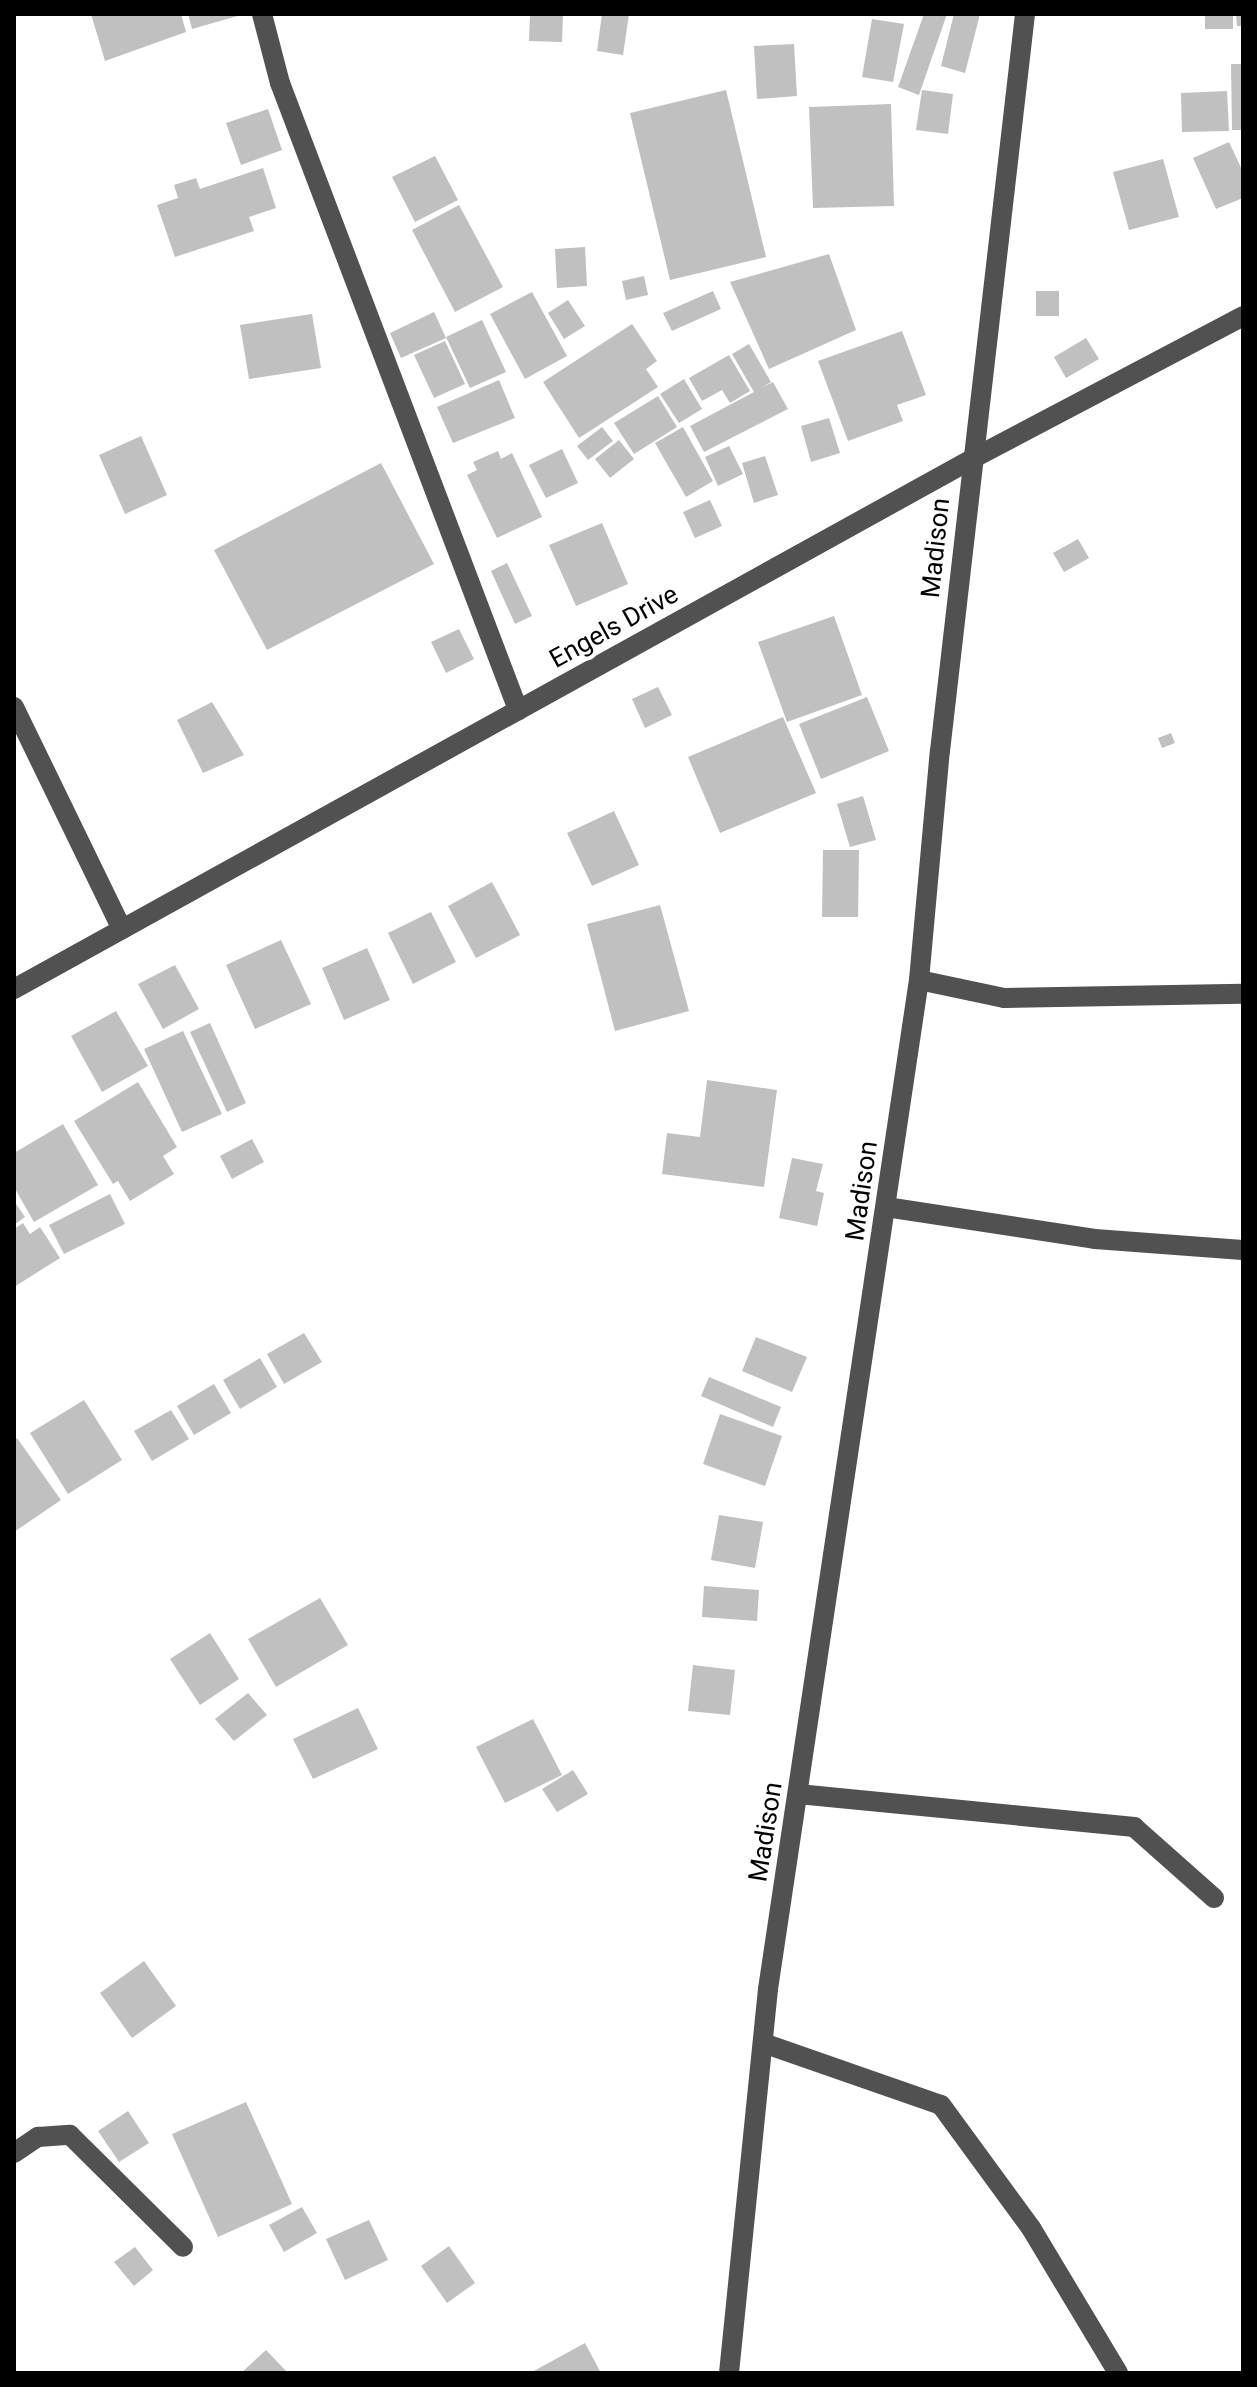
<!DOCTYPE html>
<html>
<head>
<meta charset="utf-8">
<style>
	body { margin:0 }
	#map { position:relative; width:1257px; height:2387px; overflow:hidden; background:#fff; font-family:Roboto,sans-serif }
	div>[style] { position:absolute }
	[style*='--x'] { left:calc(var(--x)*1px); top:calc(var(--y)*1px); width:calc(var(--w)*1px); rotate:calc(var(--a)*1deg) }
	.building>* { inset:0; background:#c0c0c0 }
	.minor>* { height:20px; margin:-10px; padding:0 10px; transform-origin:10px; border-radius:10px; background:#515151 }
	span { translate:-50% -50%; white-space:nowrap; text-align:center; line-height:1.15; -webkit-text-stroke:8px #fff; paint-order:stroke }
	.street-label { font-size:26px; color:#000 }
	.frame { position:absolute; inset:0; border:16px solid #000; pointer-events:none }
</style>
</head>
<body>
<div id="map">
	<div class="building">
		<i style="clip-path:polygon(91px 14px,181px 14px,186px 32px,105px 61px)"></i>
		<i style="clip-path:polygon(188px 14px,241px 14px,241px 15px,192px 29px)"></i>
		<i style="clip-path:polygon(530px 14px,563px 14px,562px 42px,529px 41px)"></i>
		<i style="clip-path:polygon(602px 14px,629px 14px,623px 55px,597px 51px)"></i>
		<i style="clip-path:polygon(924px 14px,947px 14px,919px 95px,898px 87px)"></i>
		<i style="clip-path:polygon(954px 14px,980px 14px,965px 73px,941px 66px)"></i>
		<i style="clip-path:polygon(1205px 14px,1233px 14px,1233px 29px,1205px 29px)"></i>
		<i style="clip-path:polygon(1236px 14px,1243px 14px,1243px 26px,1237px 26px)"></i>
		<i style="clip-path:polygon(872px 19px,904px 24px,893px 82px,862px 77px)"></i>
		<i style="clip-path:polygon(794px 44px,797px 96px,757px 99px,754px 46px)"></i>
		<i style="clip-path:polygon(1231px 64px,1243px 64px,1243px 130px,1232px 130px)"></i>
		<i style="clip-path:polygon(726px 90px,766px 257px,670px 280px,630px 113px)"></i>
		<i style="clip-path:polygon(922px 90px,953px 94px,948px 134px,916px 130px)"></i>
		<i style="clip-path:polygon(1227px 91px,1229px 131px,1182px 132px,1181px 93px)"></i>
		<i style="clip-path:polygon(891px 104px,894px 206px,813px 208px,809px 107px)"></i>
		<i style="clip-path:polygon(268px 109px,282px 150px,241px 165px,226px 123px)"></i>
		<i style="clip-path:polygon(1229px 142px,1243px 172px,1243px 198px,1216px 209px,1193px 158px)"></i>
		<i style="clip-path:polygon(435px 156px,458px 200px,415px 222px,392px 177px)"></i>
		<i style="clip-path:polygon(1163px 159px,1179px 217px,1129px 230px,1113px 172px)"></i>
		<i style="clip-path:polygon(263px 168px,276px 208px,249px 217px,254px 231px,175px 257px,157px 205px,178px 198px,174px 185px,196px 178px,200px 189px)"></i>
		<i style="clip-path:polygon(459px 205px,503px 287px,455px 312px,412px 230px)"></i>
		<i style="clip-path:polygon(585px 247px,587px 286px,557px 288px,555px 249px)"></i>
		<i style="clip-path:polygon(829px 254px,856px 330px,769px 369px,730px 282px)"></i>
		<i style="clip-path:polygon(644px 276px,648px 295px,626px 300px,622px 281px)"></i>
		<i style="clip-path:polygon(713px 291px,721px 309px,672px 331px,663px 313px)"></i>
		<i style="clip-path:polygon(1036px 291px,1059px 291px,1059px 316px,1036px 316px)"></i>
		<i style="clip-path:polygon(532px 292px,567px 356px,525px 379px,490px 314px)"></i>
		<i style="clip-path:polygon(568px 300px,585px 326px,564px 339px,548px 313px)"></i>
		<i style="clip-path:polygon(434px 312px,446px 338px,401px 358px,390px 333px)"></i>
		<i style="clip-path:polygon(312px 314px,321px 368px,249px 379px,240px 325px)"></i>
		<i style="clip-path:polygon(482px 320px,506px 372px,470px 388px,446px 337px)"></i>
		<i style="clip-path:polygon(632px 324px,657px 361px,646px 369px,658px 387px,579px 438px,543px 382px)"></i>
		<i style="clip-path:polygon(902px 331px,926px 395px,897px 405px,903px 421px,848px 441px,818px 361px)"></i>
		<i style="clip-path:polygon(1086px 338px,1099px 359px,1066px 378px,1054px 357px)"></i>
		<i style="clip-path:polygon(445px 341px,465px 384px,434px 398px,414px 355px)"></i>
		<i style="clip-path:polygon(749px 344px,771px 382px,761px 388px,773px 382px,788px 409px,704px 452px,690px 426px,754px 392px,732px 354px)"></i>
		<i style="clip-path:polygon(729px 355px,750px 391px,730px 403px,722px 390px,702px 401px,689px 378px)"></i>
		<i style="clip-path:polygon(684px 379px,702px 409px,679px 423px,660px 394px)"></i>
		<i style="clip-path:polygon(499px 380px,515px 418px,453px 443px,437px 407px)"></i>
		<i style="clip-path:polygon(658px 396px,677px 427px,634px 454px,614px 423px)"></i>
		<i style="clip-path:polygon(829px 418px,840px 453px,811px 462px,801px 426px)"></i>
		<i style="clip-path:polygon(602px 427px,613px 441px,588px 460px,577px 446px)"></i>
		<i style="clip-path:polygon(683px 427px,713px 481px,686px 497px,655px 443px)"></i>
		<i style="clip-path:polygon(141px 436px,167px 495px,125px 514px,99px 455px)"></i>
		<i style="clip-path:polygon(619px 440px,634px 459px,610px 478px,595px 459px)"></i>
		<i style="clip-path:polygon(729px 446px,743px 474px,718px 486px,705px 457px)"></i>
		<i style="clip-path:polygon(562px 449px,578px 483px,546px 498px,529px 465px)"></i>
		<i style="clip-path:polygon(498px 451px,501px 459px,512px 453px,542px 517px,497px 538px,467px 475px,477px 470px,473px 462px)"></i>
		<i style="clip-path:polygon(765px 456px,778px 495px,754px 503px,742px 463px)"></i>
		<i style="clip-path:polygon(381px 463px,434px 564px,267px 650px,214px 550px)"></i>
		<i style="clip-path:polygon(710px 500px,722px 526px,695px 538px,683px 512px)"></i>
		<i style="clip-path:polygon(602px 523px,628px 584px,576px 606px,549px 545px)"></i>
		<i style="clip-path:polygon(1078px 539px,1089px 558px,1064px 572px,1053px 553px)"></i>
		<i style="clip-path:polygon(507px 563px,532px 616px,515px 624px,491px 571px)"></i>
		<i style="clip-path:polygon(834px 616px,862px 695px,787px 722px,758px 642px)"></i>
		<i style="clip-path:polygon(459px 629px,474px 659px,446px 673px,431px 642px)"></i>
		<i style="clip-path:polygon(658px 687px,672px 715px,645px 728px,632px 699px)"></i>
		<i style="clip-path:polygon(867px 697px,889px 751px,821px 779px,799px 724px)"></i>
		<i style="clip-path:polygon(212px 702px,244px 755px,203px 773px,177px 720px)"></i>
		<i style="clip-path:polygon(783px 717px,816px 793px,720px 833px,688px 757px)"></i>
		<i style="clip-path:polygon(1171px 733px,1175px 743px,1162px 748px,1158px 738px)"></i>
		<i style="clip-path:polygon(863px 796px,876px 840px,850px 847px,837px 804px)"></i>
		<i style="clip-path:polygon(614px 811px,639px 865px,592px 886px,567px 833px)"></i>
		<i style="clip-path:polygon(823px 850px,859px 850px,858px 917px,822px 917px)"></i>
		<i style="clip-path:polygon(492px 882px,520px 935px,476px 958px,448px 906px)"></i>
		<i style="clip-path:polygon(660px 905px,689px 1011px,615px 1031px,587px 924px)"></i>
		<i style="clip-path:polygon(431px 912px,456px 962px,413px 984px,388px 933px)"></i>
		<i style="clip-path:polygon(281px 940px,311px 1004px,255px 1029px,226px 965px)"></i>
		<i style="clip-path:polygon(367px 948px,390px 1000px,344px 1020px,322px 968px)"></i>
		<i style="clip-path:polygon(175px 965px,199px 1009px,163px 1029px,138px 984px)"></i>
		<i style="clip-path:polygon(116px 1011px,148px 1066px,102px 1092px,71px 1036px)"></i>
		<i style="clip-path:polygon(210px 1023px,246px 1103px,227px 1112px,190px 1032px)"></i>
		<i style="clip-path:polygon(183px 1031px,222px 1114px,182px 1132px,144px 1049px)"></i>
		<i style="clip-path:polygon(707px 1080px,777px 1090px,764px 1187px,662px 1174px,667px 1133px,700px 1137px)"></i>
		<i style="clip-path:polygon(138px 1082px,177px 1147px,163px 1156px,174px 1174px,130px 1201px,118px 1181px,113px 1184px,74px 1121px)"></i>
		<i style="clip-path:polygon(63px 1124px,98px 1185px,34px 1222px,14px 1187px,14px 1153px)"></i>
		<i style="clip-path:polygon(252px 1139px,264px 1162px,232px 1179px,220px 1156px)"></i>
		<i style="clip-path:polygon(792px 1158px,823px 1164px,816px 1191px,824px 1193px,817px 1226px,779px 1218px)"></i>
		<i style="clip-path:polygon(110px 1194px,125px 1224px,64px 1254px,49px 1225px)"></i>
		<i style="clip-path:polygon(14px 1201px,25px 1217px,14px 1225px)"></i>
		<i style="clip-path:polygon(23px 1223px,30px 1234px,40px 1227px,60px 1258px,14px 1287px,14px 1229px)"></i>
		<i style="clip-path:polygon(304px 1333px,322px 1362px,284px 1384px,267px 1354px)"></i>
		<i style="clip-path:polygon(756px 1337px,807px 1357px,792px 1392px,742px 1371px)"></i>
		<i style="clip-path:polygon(260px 1358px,277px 1387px,240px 1409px,223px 1380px)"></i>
		<i style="clip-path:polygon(709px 1377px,781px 1407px,773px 1427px,701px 1396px)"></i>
		<i style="clip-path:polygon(214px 1384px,231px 1413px,194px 1435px,177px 1406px)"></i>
		<i style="clip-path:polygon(84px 1400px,122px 1460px,68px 1494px,30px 1433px)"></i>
		<i style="clip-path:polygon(171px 1410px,189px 1439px,152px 1461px,134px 1431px)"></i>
		<i style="clip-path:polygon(720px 1414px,782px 1436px,765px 1486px,703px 1464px)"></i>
		<i style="clip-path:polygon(17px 1438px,61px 1500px,14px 1532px,14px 1440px)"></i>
		<i style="clip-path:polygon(719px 1515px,763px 1522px,755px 1568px,711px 1560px)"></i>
		<i style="clip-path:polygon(704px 1586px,759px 1590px,757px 1621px,702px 1617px)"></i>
		<i style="clip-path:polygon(320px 1598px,348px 1645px,276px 1687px,248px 1639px)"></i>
		<i style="clip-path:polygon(210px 1633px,239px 1679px,200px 1705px,170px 1659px)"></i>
		<i style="clip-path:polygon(693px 1665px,735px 1670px,730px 1715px,688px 1711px)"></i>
		<i style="clip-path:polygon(248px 1693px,267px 1715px,234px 1741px,215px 1719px)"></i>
		<i style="clip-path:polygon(358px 1708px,378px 1749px,313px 1779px,293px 1739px)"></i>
		<i style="clip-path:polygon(533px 1719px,562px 1775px,505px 1803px,476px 1747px)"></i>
		<i style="clip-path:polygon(573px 1770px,588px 1794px,557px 1812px,542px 1789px)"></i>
		<i style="clip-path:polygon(144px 1961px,176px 2006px,132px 2038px,100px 1993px)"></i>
		<i style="clip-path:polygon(246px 2102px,292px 2204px,218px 2237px,172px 2134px)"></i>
		<i style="clip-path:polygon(128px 2111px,149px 2143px,119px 2162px,98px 2131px)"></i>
		<i style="clip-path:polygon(302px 2207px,317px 2233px,284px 2252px,269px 2225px)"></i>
		<i style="clip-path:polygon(369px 2220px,388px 2260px,345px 2280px,326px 2239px)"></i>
		<i style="clip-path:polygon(449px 2246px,475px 2283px,447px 2303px,421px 2266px)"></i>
		<i style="clip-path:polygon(135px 2247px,153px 2270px,134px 2286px,114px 2262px)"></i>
		<i style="clip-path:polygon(585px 2343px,601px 2373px,530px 2373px)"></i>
		<i style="clip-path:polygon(266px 2350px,288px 2373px,241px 2373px)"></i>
	</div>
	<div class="minor">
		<i style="--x:262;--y:14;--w:71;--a:75.4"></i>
		<i style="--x:280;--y:83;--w:671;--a:69.21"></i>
		<i style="--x:14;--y:707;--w:247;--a:64.1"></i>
		<i style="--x:919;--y:980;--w:87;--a:12"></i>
		<i style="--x:1004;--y:998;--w:239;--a:-1"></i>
		<i style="--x:14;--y:989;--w:1095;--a:-28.95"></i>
		<i style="--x:972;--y:459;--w:306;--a:-27.8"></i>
		<i style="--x:886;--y:1207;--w:211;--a:8.7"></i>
		<i style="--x:1095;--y:1239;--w:148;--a:4.3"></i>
		<i style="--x:798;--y:1794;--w:338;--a:5.6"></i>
		<i style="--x:1134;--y:1827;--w:107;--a:41.6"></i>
		<i style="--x:763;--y:2043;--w:188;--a:19.2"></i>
		<i style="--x:941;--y:2105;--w:152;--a:53.8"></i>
		<i style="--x:1031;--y:2228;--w:169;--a:59"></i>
		<i style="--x:14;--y:2153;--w:29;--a:-34"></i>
		<i style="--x:38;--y:2137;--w:32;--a:-4"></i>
		<i style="--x:70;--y:2135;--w:159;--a:44.7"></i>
		<i style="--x:729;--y:2373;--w:386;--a:-84.2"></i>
		<i style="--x:768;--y:1989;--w:1020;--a:-81.49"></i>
		<i style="--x:919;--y:980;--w:230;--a:-84.8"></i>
		<i style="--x:940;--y:751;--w:742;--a:-83.42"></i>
	</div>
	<div class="street-label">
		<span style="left:936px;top:548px;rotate:-84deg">Madison</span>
		<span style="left:614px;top:627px;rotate:-29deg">Engels Drive</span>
		<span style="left:862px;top:1191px;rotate:-82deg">Madison</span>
		<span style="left:766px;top:1832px;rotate:-81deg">Madison</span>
	</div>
	<div class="frame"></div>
</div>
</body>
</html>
